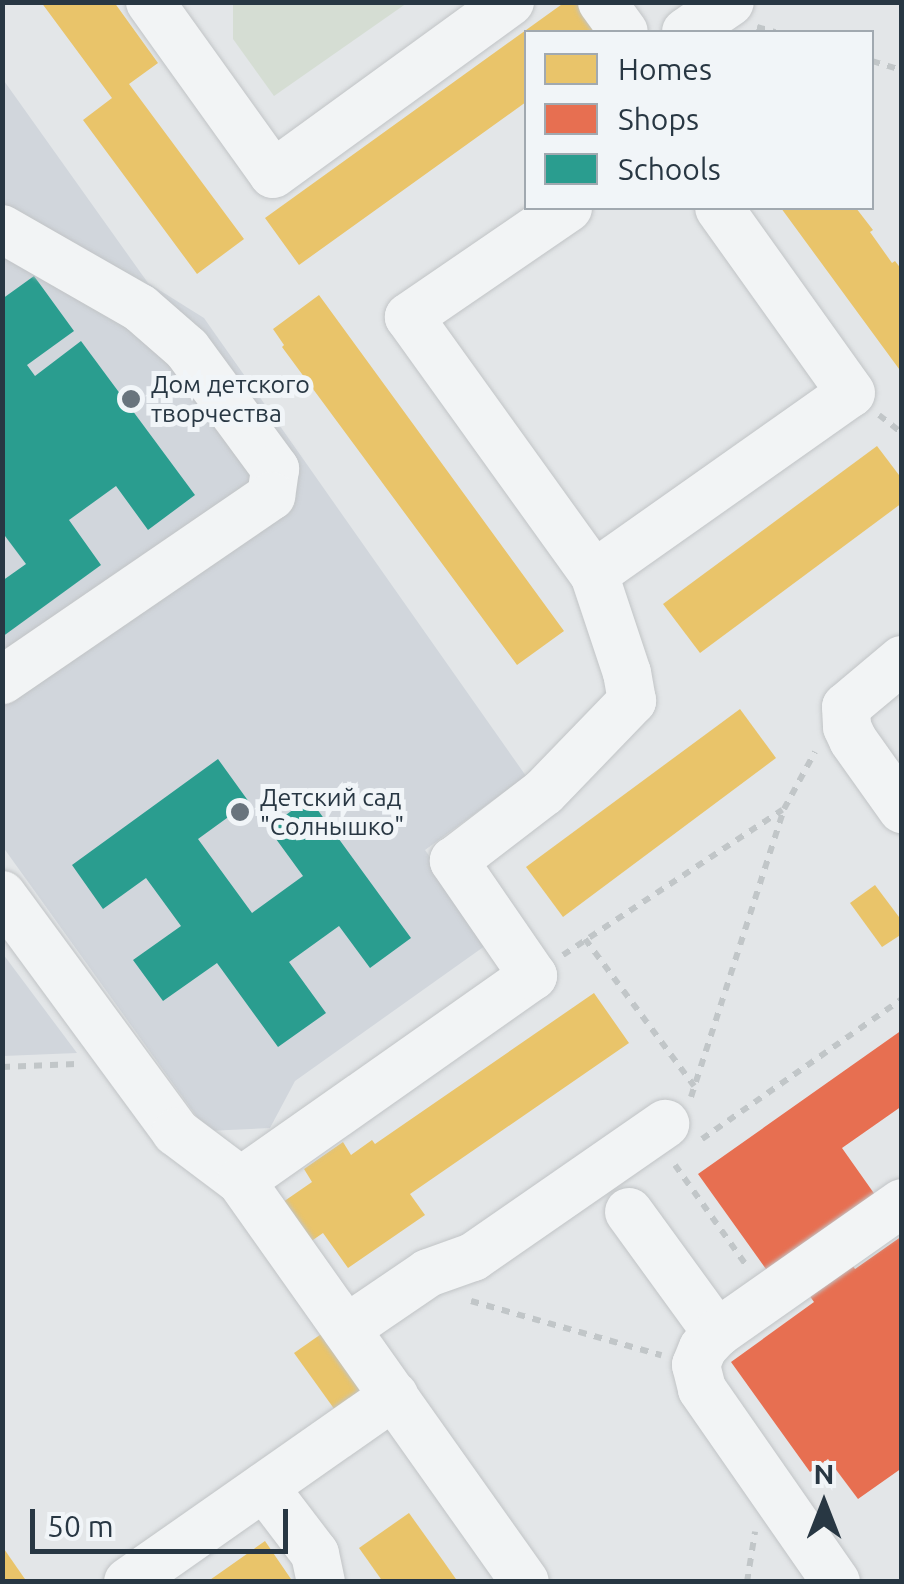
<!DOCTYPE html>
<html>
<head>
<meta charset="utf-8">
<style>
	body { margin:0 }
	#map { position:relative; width:904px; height:1584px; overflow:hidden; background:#e3e6e8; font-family:Ubuntu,sans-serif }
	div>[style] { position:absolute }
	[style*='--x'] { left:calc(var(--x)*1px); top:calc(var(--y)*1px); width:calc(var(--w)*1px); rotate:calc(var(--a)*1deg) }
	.built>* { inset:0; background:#d1d6dc }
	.green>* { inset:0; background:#d5ddd3 }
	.homes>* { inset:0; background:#e9c46a }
	.shops>* { inset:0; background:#e76f51 }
	.schools>* { inset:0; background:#2a9d8f }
	.path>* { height:6px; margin-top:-3px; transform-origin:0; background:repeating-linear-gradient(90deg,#c1c6c8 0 8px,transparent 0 16px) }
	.roads { filter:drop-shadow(0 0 2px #c1c4c6) drop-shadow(0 0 2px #c1c4c6) }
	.minor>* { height:48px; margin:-24px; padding:0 24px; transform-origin:24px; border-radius:24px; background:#f2f4f5 }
	.dots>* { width:28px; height:28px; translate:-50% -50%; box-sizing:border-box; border:5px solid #f1f5f8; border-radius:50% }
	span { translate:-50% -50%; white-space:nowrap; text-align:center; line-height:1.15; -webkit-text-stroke:10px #f1f5f8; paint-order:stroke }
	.poi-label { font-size:25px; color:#283743 }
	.left { translate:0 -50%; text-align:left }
	.frame { position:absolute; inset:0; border:5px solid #283743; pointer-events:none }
	.legend { position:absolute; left:524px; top:30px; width:350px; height:180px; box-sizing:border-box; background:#f1f5f8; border:2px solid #a1a9b0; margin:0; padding:12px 18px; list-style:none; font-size:30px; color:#283743 }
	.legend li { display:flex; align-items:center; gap:20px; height:50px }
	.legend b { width:50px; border:2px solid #a1a9b0 }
	.north { position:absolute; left:774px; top:1454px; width:100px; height:100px; -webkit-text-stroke:8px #f1f5f8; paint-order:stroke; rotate:0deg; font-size:28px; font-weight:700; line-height:40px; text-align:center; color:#283743 }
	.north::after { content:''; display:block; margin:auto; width:35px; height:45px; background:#283743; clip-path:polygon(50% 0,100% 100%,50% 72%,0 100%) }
	.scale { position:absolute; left:30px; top:1509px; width:258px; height:45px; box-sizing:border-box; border:5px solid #283743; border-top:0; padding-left:12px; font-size:30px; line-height:35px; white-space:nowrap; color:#283743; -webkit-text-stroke:8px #f1f5f8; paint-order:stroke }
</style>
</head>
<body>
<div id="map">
	<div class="built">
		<i style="clip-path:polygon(2px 78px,148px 283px,204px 318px,526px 776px,425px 850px,489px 943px,295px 1081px,270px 1128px,207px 1131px,3px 847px)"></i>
		<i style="clip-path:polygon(3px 954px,77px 1053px,3px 1056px)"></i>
	</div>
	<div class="green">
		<i style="clip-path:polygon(233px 3px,407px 3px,274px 96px,233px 39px)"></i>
	</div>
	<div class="homes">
		<i style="clip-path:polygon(41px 2px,114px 2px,158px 63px,129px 84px,244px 239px,197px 274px,83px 120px,112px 98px)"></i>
		<i style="clip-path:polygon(565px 2px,583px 2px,604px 32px,526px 32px,526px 102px,299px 265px,265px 218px)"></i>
		<i style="clip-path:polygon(781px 208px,856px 208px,873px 230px,870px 232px,892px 263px,895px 261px,902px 270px,902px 373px)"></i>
		<i style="clip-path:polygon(319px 295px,564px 631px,517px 665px,282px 347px,284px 345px,273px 329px)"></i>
		<i style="clip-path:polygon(877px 446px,902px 479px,902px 503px,700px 653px,663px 604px)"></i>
		<i style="clip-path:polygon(740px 709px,776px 758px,563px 917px,526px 867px)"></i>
		<i style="clip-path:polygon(875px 885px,902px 921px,902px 934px,882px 947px,850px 903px)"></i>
		<i style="clip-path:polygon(594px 993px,629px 1043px,410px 1194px,425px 1215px,348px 1268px,323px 1233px,310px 1242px,283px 1202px,312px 1182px,304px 1169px,343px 1142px,351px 1155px,372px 1140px,375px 1144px)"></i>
		<i style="clip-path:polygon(324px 1332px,365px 1388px,335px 1410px,294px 1353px)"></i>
		<i style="clip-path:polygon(409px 1513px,444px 1562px,458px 1582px,383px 1582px,359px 1548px)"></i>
		<i style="clip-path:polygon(265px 1541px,293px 1582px,207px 1582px,234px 1563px)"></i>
		<i style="clip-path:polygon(2px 1546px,27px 1582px,2px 1582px)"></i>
	</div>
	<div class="shops">
		<i style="clip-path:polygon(902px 1030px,902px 1106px,842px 1148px,878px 1199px,771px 1276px,698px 1174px)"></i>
		<i style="clip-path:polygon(902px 1236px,902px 1468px,858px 1499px,828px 1459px,810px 1472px,731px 1362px,814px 1302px,802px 1285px,845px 1254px,855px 1269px)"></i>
	</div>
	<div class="schools">
		<i style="clip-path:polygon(34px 276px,74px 331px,27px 365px,35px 376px,81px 341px,195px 495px,148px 530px,116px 486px,69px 520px,101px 565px,2px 637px,2px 581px,26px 564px,2px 532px,2px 299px)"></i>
		<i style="clip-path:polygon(218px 759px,249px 802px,198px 839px,252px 913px,303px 876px,268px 828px,309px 798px,411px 938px,370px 968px,339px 926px,289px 962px,326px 1013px,278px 1047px,217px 963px,163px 1001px,133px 960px,181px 926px,146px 878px,103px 909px,72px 865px)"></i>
	</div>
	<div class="path">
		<i style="--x:757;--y:27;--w:19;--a:16"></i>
		<i style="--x:872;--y:61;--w:31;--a:17"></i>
		<i style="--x:879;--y:415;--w:29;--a:38"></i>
		<i style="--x:585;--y:939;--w:183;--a:53.4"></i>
		<i style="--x:563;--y:955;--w:263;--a:-33.5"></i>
		<i style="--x:2;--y:1067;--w:74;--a:-2.3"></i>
		<i style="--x:691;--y:1097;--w:303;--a:-72.1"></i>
		<i style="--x:784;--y:809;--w:65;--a:-61.5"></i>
		<i style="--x:702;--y:1139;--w:244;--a:-35"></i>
		<i style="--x:675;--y:1165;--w:123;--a:54.6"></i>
		<i style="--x:471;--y:1301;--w:198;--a:15.9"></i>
		<i style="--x:747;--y:1582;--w:51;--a:-80.9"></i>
	</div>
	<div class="roads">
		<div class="minor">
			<i style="--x:150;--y:2;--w:211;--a:54.4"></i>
			<i style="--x:273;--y:174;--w:293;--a:-36"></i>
			<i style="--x:602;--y:2;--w:37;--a:54"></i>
			<i style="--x:686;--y:32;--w:53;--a:-34.3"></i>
			<i style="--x:568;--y:208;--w:193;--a:145.6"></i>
			<i style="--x:409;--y:317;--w:317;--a:54.3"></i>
			<i style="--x:594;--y:574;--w:314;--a:-35.2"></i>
			<i style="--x:851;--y:393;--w:227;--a:-125.5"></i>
			<i style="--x:2;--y:229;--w:159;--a:29.8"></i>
			<i style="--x:140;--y:308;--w:62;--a:41.1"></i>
			<i style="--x:187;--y:349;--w:149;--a:53.7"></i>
			<i style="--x:275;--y:469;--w:27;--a:98"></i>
			<i style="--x:271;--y:496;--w:326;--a:145.6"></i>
			<i style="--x:902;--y:660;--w:73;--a:140"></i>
			<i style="--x:846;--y:707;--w:20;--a:87"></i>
			<i style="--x:847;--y:727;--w:14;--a:65"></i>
			<i style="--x:853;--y:740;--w:85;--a:54.6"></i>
			<i style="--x:2;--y:895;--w:294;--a:53.7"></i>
			<i style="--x:176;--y:1132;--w:81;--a:37"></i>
			<i style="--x:241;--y:1181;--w:491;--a:54.7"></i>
			<i style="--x:241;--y:1181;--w:357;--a:-35.1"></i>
			<i style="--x:533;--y:976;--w:140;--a:-124.5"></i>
			<i style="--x:454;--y:861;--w:113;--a:-37.5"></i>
			<i style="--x:544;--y:792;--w:127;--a:-46"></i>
			<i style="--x:632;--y:701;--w:28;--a:-100"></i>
			<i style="--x:627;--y:673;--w:104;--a:-108.4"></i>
			<i style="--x:629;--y:1212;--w:150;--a:54"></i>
			<i style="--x:346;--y:1329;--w:99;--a:-34.3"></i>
			<i style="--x:428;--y:1273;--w:48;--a:-19.6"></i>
			<i style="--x:473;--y:1257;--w:234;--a:-34.7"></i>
			<i style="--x:264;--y:1487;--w:84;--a:52.7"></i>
			<i style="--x:315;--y:1554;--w:29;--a:78"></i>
			<i style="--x:128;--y:1582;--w:325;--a:-35"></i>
			<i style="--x:836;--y:1582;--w:235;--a:-124.8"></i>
			<i style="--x:702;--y:1389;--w:25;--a:-104"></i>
			<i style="--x:696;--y:1365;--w:18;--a:-68"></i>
			<i style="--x:703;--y:1348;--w:21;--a:-47"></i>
			<i style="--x:717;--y:1333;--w:226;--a:-35.1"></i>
		</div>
	</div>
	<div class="dots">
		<i style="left:131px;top:399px;background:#69747d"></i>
		<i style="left:240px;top:812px;background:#69747d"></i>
	</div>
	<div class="poi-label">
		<span class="left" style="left:151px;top:399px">Дом детского<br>творчества</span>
		<span class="left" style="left:260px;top:812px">Детский сад<br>"Солнышко"</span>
	</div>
	<div class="frame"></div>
	<ul class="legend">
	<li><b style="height:28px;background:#e9c46a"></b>Homes</li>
	<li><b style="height:28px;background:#e76f51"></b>Shops</li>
	<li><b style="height:28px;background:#2a9d8f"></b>Schools</li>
	</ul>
	<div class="north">N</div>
	<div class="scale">50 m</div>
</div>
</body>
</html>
